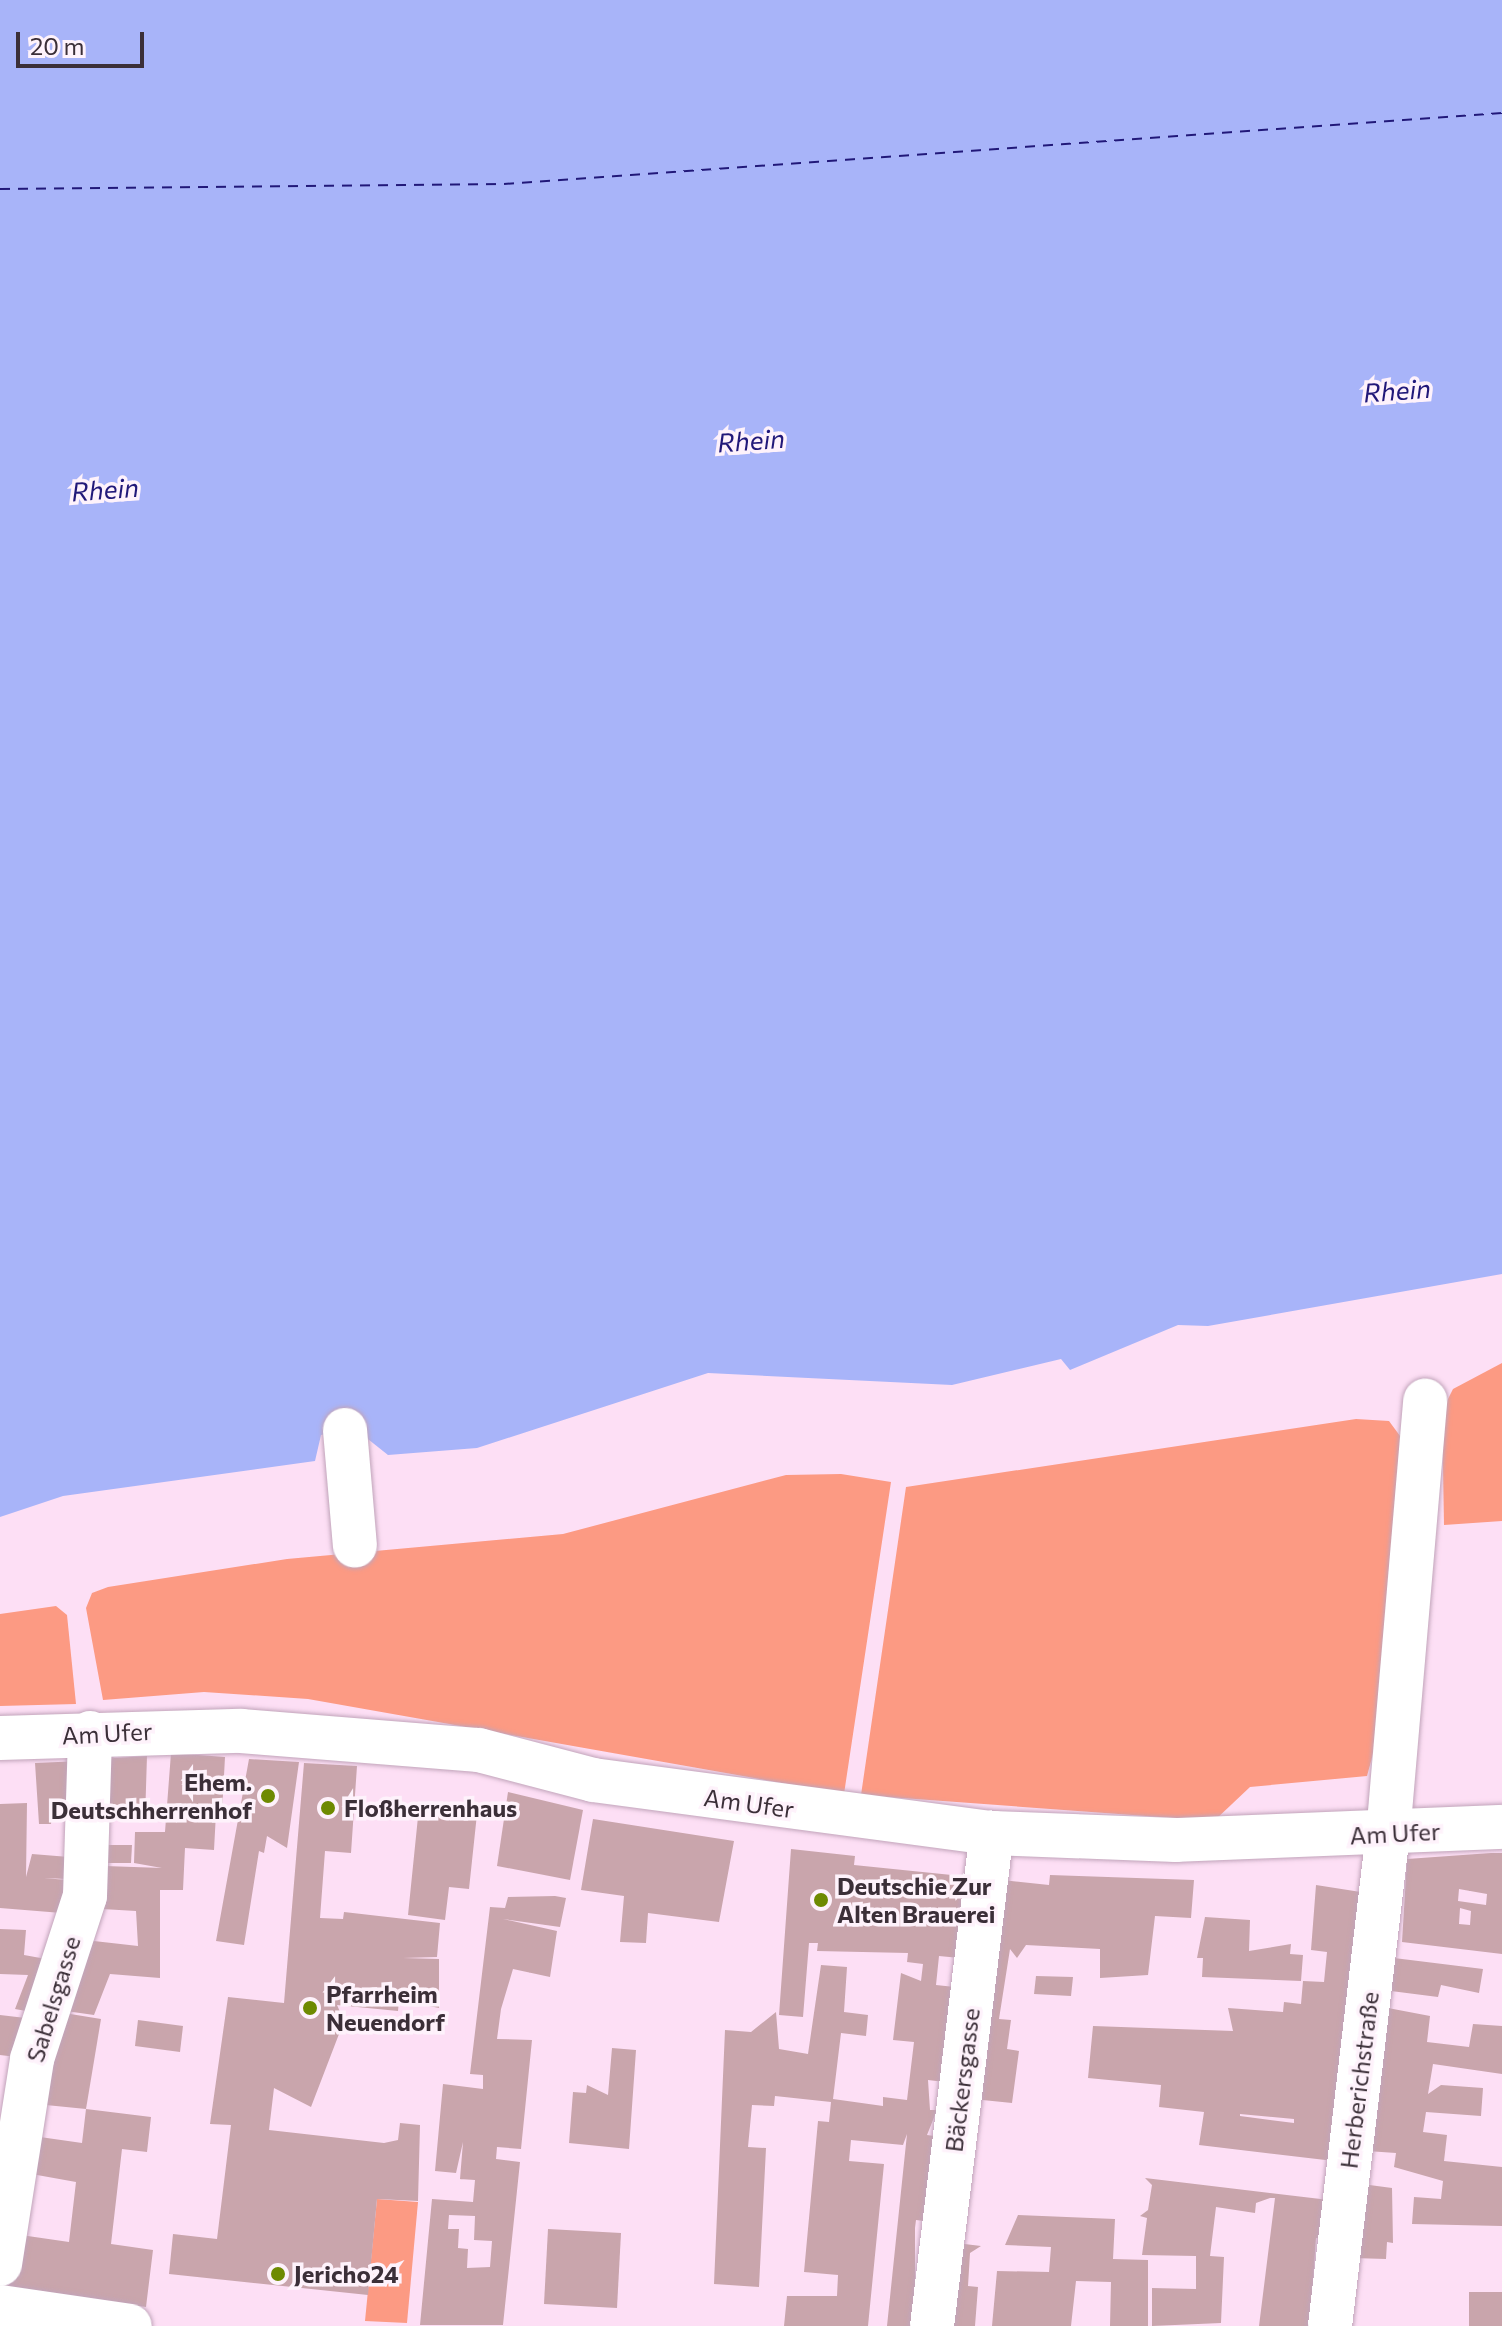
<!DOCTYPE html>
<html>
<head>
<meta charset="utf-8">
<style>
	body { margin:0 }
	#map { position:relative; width:1502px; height:2326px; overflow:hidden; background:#fddff5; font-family:Commissioner,sans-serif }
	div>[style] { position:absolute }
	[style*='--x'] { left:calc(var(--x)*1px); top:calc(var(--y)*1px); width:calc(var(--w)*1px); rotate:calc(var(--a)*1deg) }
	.green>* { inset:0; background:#fc9a83 }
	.water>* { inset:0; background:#a8b4f9 }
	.ferry>* { height:2px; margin-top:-1px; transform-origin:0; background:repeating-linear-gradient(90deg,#211879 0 10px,transparent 0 18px) }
	.building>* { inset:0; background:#c9a5ac }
	.roads { filter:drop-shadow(0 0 2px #c1a4ba) drop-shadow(0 0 2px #c1a4ba) }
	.minor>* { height:44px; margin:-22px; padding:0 22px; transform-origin:22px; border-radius:22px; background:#fff }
	.dots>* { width:22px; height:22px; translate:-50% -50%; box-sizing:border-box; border:4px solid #fef2fb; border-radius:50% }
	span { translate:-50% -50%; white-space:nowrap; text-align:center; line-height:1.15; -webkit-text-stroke:7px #fef2fb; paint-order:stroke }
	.street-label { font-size:24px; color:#3b2f38 }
	.poi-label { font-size:24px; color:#3b2f38; font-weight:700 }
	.right { translate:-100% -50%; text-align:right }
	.left { translate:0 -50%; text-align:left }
	.water-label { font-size:26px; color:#211879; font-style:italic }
	.scale { position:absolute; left:16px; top:32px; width:128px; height:36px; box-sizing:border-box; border:4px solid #3b2f38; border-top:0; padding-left:10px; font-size:24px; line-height:28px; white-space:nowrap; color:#3b2f38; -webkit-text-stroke:6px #fef2fb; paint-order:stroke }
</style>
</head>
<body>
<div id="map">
	<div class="green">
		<i style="clip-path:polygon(1502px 1363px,1502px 1521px,1444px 1525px,1442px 1411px,1453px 1389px)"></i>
		<i style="clip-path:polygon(1356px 1419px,1389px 1421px,1403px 1440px,1382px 1721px,1367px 1776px,1250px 1787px,1214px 1821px,861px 1795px,906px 1487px)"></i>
		<i style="clip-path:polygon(841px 1474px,891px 1482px,844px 1794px,308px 1699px,204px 1692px,103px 1700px,86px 1608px,92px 1593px,108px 1587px,287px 1559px,563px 1534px,786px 1475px)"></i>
		<i style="clip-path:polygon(56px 1606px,67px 1615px,76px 1704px,0 1706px,0 1614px)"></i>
		<i style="clip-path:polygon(377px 2199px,418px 2202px,407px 2323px,365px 2321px)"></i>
	</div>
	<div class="water">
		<i style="clip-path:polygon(0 0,1502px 0,1502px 1274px,1208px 1326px,1178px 1325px,1070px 1370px,1061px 1359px,952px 1385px,708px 1373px,477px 1448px,388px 1455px,354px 1428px,321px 1435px,315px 1461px,63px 1496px,0 1517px)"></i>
	</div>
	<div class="ferry">
		<i style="--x:0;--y:189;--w:504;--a:-0.57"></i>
		<i style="--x:504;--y:184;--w:1001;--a:-4.07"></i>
	</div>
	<div class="building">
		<i style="clip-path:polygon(171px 1753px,225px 1757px,222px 1813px,216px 1813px,214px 1850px,185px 1848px,183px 1890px,160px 1890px,160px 1978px,110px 1974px,94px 2015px,59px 2010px,85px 1940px,138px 1946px,136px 1911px,102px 1909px,105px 1866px,162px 1868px,134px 1863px,135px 1832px,165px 1832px)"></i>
		<i style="clip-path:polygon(147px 1756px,145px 1819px,98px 1820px,99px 1759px)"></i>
		<i style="clip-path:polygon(249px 1759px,299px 1762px,287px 1848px,267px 1836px,264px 1853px,259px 1851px,244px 1945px,216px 1941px)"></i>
		<i style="clip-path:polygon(81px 1761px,81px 1815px,52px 1814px,51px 1824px,39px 1824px,35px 1763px)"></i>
		<i style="clip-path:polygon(304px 1763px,357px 1766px,351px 1853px,325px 1851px,320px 1918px,343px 1919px,344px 1912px,440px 1923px,437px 1957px,403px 1958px,439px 1959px,439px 2008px,399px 2000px,398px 2011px,337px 2005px,344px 2021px,311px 2107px,274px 2088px,269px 2130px,384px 2143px,398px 2140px,400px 2123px,420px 2125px,418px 2201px,377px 2199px,368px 2295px,169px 2274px,173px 2234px,217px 2239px,231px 2125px,210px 2124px,228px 1997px,284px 2003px)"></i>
		<i style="clip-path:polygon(508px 1792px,583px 1810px,570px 1880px,497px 1866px)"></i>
		<i style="clip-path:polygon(27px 1803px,26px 1877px,32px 1854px,69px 1857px,67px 1879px,44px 1878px,78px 1881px,74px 1914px,0 1908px,0 1804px)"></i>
		<i style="clip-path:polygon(419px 1807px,477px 1814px,469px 1889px,449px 1887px,445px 1920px,408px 1915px)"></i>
		<i style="clip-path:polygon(593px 1819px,734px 1841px,719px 1922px,648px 1913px,646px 1943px,620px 1942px,624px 1896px,581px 1890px)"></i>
		<i style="clip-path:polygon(107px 1845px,132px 1845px,131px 1863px,105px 1863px)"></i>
		<i style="clip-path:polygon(791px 1849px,855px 1856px,854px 1865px,981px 1878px,970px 1959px,939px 1956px,936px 1985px,964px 1988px,953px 2083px,928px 2080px,930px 2110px,937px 2110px,927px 2135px,941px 2137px,932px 2222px,916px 2220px,915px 2228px,915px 2281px,924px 2282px,921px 2326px,887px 2326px,907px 2134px,903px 2145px,851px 2140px,849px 2161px,884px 2164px,868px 2326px,784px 2326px,787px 2296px,837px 2296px,838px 2275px,804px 2272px,818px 2121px,829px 2122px,831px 2102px,775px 2096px,774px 2106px,752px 2105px,748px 2147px,766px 2148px,759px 2287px,714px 2284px,725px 2030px,751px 2032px,776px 2012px,779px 2049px,808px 2054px,821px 1965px,847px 1967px,844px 2012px,868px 2015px,866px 2036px,841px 2033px,833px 2099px,883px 2106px,883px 2097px,907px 2100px,914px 2042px,893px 2040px,901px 1973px,921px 1981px,923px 1964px,907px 1962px,908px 1953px,817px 1951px,818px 1943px,809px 1943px,803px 2017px,779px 2015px)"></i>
		<i style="clip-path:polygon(evenodd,1491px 1853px,1502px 1853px,1502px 1954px,1402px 1942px,1407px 1859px,1491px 1853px,1459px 1889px,1487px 1894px,1486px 1905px,1458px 1901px,1459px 1889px,1491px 1853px,1460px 1908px,1471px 1911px,1470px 1925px,1459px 1924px,1460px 1908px)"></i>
		<i style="clip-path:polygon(1050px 1875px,1194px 1880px,1191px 1918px,1155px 1916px,1148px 1975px,1100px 1978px,1100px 1949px,1026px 1945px,1017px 1958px,1010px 1949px,999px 2019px,1011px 2020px,1007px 2049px,1019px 2051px,1012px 2103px,963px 2098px,993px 1879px,1049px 1885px)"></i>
		<i style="clip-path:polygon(evenodd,1316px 1885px,1367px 1893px,1334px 2161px,1199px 2145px,1204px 2112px,1159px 2107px,1161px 2085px,1088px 2078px,1093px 2026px,1233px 2031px,1228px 2008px,1283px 2012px,1284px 2002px,1301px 2004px,1303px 1981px,1324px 1982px,1327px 1952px,1311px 1950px,1316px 1885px,1240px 2114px,1294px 2119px,1294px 2123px,1240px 2116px,1240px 2114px)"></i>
		<i style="clip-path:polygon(evenodd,555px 1896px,566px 1898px,560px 1927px,503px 1919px,557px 1931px,550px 1977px,513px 1969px,501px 2009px,497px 2039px,532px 2040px,521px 2149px,497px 2147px,496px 2159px,520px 2162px,503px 2325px,420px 2325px,432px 2199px,473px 2202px,475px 2180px,460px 2179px,463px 2142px,456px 2173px,435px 2171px,443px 2084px,483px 2089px,483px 2075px,470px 2074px,490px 1907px,505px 1908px,508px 1897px,555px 1896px,449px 2215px,475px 2216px,474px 2240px,492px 2241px,490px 2267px,467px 2268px,468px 2249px,458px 2248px,459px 2229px,448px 2229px,449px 2215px)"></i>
		<i style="clip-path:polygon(1205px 1917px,1250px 1920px,1249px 1951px,1291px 1944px,1290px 1954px,1303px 1955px,1301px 1981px,1202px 1977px,1203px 1958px,1197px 1958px)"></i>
		<i style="clip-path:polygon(0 1929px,26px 1930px,24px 1955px,57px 1961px,37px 2013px,15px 2009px,28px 1975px,0 1974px)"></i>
		<i style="clip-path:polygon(1394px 1958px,1483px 1969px,1479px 1993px,1441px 1985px,1438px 1997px,1391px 1991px)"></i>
		<i style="clip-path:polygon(1036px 1976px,1073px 1977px,1071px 1996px,1034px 1994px)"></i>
		<i style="clip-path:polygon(1388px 2008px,1430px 2016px,1427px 2042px,1469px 2047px,1473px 2024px,1502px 2026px,1502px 2074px,1433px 2064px,1428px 2094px,1441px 2085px,1483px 2088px,1481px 2116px,1426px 2112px,1423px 2132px,1447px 2135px,1444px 2161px,1502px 2167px,1502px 2226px,1412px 2224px,1414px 2197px,1441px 2199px,1443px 2181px,1394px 2167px,1396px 2153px,1367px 2151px)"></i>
		<i style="clip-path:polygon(58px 2012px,101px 2019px,86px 2109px,36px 2104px)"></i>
		<i style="clip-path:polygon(0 2015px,34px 2019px,25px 2058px,0 2055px)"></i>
		<i style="clip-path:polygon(138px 2020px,183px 2026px,180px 2052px,135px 2046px)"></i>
		<i style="clip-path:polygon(612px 2048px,636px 2050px,629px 2149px,569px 2143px,573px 2092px,586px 2093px,587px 2085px,608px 2095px)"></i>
		<i style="clip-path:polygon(86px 2109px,151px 2117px,147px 2152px,122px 2149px,111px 2244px,153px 2250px,146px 2307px,6px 2288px,14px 2234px,69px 2242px,76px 2182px,26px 2173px,33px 2136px,82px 2143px)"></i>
		<i style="clip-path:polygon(1145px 2178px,1329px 2200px,1325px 2239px,1316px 2238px,1310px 2326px,1259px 2326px,1275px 2198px,1270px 2198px,1256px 2203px,1255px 2213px,1216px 2207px,1210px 2256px,1224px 2257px,1221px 2323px,1152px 2326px,1152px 2288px,1196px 2289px,1196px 2256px,1142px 2255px,1147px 2218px,1140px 2216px,1148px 2210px,1152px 2185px)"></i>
		<i style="clip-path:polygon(1362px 2184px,1392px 2188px,1393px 2243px,1387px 2242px,1386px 2259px,1353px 2258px)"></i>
		<i style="clip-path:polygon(1018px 2215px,1115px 2219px,1113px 2259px,1148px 2260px,1148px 2326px,1110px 2326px,1111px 2282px,1076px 2281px,1071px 2326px,992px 2326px,997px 2271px,1049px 2272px,1051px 2247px,1005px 2245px)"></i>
		<i style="clip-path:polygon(548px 2229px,621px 2233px,617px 2308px,544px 2304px)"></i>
		<i style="clip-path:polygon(948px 2242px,981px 2246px,970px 2253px,968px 2286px,978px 2287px,975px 2326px,940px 2326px)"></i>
		<i style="clip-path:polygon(1469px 2292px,1502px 2292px,1502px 2326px,1469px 2326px)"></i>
	</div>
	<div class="roads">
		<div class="minor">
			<i style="--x:345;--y:1430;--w:116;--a:85.1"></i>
			<i style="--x:0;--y:1738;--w:241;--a:-1.7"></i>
			<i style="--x:241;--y:1731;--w:239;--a:4.6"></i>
			<i style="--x:479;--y:1750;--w:118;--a:14.7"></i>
			<i style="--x:593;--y:1780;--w:403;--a:7.6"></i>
			<i style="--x:992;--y:1833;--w:184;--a:2.2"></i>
			<i style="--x:1176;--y:1840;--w:326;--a:-2.3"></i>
			<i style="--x:0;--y:2264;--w:207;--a:-81.1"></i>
			<i style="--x:32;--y:2059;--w:171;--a:-72"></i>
			<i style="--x:85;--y:1896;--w:163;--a:-88.2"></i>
			<i style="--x:0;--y:2307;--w:131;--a:8.3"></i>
			<i style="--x:932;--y:2326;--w:497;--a:-83.1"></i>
			<i style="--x:1330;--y:2326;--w:494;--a:-83.3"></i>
			<i style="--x:1388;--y:1835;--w:436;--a:-85.1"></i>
		</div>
	</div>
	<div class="dots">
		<i style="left:268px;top:1796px;background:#6e8a01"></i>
		<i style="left:328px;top:1808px;background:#6e8a01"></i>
		<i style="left:821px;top:1900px;background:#6e8a01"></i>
		<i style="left:310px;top:2008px;background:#6e8a01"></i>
		<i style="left:278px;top:2274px;background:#6e8a01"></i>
	</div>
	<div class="street-label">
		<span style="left:107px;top:1733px;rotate:-3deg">Am Ufer</span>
		<span style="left:749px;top:1803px;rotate:8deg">Am Ufer</span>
		<span style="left:1395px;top:1833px;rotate:-3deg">Am Ufer</span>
		<span style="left:53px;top:1999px;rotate:-73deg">Sabelsgasse</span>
		<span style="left:962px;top:2080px;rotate:-83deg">Bäckersgasse</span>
		<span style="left:1359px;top:2080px;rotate:-83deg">Herberichstraße</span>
	</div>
	<div class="poi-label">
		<span class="right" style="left:252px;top:1796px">Ehem.<br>Deutschherrenhof</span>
		<span class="left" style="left:344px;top:1808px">Floßherrenhaus</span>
		<span class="left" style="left:837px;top:1900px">Deutschie Zur<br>Alten Brauerei</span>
		<span class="left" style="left:326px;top:2008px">Pfarrheim<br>Neuendorf</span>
		<span class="left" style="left:294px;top:2274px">Jericho24</span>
	</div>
	<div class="water-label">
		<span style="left:1397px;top:390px;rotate:-4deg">Rhein</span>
		<span style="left:751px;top:440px;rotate:-4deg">Rhein</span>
		<span style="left:105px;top:489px;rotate:-4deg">Rhein</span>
	</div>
	<div class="scale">20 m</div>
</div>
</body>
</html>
